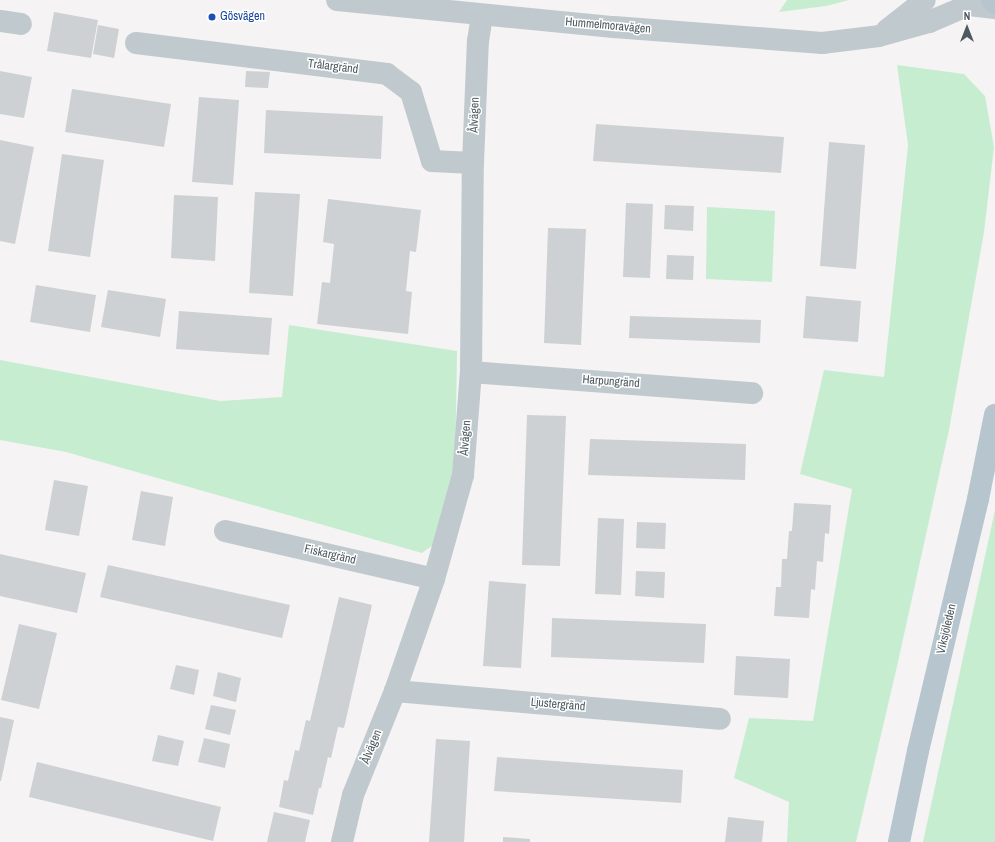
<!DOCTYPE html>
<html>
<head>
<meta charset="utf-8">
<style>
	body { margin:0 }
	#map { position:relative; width:995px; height:842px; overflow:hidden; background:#f5f3f3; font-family:"Archivo Narrow",sans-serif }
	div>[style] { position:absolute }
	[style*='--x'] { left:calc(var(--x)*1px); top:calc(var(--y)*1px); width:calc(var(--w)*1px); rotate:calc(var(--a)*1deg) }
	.green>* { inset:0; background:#c7edd1 }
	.building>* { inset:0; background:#cdd1d4 }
	.minor>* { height:22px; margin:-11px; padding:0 11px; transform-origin:11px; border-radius:11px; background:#c0c9ce }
	.major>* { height:22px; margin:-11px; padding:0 11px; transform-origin:11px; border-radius:11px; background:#b6c5ce }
	.dots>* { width:11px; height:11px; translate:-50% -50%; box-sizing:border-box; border:2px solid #fff; border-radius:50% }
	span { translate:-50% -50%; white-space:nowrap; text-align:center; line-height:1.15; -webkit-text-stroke:3px #fff; paint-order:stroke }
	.transit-label { font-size:12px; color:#164399 }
	.left { translate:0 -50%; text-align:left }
	.street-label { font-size:12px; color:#4c595f }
	.north { position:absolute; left:947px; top:8px; width:40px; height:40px; -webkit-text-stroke:3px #fff; paint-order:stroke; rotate:0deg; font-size:11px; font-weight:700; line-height:16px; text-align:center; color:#4c595f }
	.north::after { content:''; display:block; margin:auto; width:14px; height:18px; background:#4c595f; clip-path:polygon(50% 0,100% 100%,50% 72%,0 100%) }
</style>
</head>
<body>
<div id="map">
	<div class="green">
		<i style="clip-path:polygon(787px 0,849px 0,826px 6px,779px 12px)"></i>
		<i style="clip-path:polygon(897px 65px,964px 74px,985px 96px,994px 147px,984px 232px,949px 430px,898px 662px,856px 842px,787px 842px,789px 802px,734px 778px,749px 718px,813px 721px,852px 489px,800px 474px,824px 370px,884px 377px,908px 145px)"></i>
		<i style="clip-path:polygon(707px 207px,775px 211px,772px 282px,706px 279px)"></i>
		<i style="clip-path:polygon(289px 325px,457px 351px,455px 476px,440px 540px,422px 553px,66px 452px,0 440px,0 360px,220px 401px,282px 397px)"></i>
		<i style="clip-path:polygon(995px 510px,995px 842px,923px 842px)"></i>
	</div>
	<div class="building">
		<i style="clip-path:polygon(54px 12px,98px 20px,91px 58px,47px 51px)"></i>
		<i style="clip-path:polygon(98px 25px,119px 29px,114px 58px,93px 54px)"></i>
		<i style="clip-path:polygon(0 71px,32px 77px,24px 118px,0 114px)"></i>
		<i style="clip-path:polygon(246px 71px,270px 72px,268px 88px,245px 87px)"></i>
		<i style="clip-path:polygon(72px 89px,171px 104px,164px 147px,65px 132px)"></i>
		<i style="clip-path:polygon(199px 97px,239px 100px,233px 185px,192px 182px)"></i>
		<i style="clip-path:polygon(266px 110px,383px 116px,381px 159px,264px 153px)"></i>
		<i style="clip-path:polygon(596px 124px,784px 137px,781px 173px,593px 161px)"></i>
		<i style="clip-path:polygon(0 140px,34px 147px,15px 244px,0 241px)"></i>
		<i style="clip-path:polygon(829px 142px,865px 145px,856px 269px,820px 266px)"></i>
		<i style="clip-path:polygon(62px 154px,104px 160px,90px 257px,48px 251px)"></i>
		<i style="clip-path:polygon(255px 192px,300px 194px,293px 296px,249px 293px)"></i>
		<i style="clip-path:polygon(174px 195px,218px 197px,215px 261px,171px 258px)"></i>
		<i style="clip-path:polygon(328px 199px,421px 210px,416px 252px,410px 251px,406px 291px,412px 292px,408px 334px,317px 324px,322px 282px,330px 283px,334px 244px,323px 242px)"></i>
		<i style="clip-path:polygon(626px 203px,653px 204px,650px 278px,623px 277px)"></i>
		<i style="clip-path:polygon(665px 205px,694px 206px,693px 231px,664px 229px)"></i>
		<i style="clip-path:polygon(548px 228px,586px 229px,581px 345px,544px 343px)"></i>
		<i style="clip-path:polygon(667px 255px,694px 256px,693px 280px,666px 279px)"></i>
		<i style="clip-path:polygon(36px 285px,96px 295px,90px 332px,30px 322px)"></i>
		<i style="clip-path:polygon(108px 290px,166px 299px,160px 337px,101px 327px)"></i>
		<i style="clip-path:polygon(806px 296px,861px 301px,858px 342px,803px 338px)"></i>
		<i style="clip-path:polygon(179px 311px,272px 318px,269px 355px,176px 349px)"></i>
		<i style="clip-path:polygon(630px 316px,761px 320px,760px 343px,629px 338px)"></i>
		<i style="clip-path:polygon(527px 415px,566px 416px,560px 566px,522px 565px)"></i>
		<i style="clip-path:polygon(590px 439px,746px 444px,745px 480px,588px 475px)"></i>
		<i style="clip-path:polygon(54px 480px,88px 486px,79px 536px,45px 530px)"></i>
		<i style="clip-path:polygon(141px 491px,173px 497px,165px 546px,132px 540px)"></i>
		<i style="clip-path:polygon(794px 503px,831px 505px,829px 534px,825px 533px,823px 562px,817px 561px,815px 590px,811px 589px,809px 618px,774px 616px,776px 587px,781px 587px,782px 559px,787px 559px,789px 531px,792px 531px)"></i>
		<i style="clip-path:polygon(598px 518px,624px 519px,621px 595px,595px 594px)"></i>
		<i style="clip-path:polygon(637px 522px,666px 523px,665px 549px,636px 548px)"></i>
		<i style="clip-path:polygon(0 554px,86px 573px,77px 613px,0 596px)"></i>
		<i style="clip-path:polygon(108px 565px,290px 605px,282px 638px,100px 597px)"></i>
		<i style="clip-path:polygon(636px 571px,665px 572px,664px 598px,635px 596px)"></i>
		<i style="clip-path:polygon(489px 581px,526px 584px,521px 668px,483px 666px)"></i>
		<i style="clip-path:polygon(339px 597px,372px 605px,344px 728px,338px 727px,331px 758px,328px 757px,321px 788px,319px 788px,313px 815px,279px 807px,284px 780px,288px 781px,295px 750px,299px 751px,306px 720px,310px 721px)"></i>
		<i style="clip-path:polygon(552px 618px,706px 624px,704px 663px,551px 657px)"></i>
		<i style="clip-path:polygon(19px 624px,57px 633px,39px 709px,1px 700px)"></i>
		<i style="clip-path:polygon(736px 656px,790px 659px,788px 698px,734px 695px)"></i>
		<i style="clip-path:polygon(176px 665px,199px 670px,194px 695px,170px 689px)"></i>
		<i style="clip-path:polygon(218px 672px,241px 678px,236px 702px,213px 696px)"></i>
		<i style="clip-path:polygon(211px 705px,236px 710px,230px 735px,205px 729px)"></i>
		<i style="clip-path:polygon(0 717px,14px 720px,1px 781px,0 781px)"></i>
		<i style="clip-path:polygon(158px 735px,184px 741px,178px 766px,152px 761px)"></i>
		<i style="clip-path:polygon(204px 738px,230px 744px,225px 768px,198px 762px)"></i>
		<i style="clip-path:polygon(436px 739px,470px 741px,464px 842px,429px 842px)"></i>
		<i style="clip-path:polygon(497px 757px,683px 770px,681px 803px,494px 791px)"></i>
		<i style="clip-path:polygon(37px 762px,221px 807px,213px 841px,29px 797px)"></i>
		<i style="clip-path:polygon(274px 812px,310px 820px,305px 842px,267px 842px)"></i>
		<i style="clip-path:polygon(728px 817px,764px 821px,762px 842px,725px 842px)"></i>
		<i style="clip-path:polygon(503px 837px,530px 839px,530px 842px,503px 842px)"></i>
	</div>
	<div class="minor">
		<i style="--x:337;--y:0;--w:278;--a:5.6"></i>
		<i style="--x:614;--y:27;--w:209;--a:4.4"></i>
		<i style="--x:822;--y:43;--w:57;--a:-7"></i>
		<i style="--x:879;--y:36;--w:52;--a:-15.6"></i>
		<i style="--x:929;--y:22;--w:43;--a:-23"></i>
		<i style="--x:969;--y:5;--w:26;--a:7"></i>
		<i style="--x:0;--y:21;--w:21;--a:8"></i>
		<i style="--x:887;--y:30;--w:48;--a:-38.3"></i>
		<i style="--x:136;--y:43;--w:253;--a:7"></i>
		<i style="--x:387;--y:74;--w:30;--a:37"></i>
		<i style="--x:411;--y:92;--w:72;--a:73.1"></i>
		<i style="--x:432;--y:161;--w:41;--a:2.8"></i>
		<i style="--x:471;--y:372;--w:282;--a:4.3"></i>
		<i style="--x:225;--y:531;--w:214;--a:12.9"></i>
		<i style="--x:395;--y:691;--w:326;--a:4.9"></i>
		<i style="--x:342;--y:842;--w:48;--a:-76.8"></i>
		<i style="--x:353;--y:795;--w:112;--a:-68"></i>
		<i style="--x:395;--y:691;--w:119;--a:-70.8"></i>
		<i style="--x:434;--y:579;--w:108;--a:-74.4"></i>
		<i style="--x:463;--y:475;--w:103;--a:-85.6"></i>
		<i style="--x:471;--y:372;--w:209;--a:-89.5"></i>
		<i style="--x:473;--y:163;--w:122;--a:-87.7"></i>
		<i style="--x:478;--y:41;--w:26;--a:-81"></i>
	</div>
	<div class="major">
		<i style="--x:992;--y:0;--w:4;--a:45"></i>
		<i style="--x:899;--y:842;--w:93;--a:-78.2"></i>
		<i style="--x:918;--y:751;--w:259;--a:-76.6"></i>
		<i style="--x:978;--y:499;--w:86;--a:-78.6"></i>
	</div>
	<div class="dots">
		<i style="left:212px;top:17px;background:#1a4fb4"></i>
	</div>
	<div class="transit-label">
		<span class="left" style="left:220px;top:17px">Gösvägen</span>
	</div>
	<div class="street-label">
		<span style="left:608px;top:26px;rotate:5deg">Hummelmoravägen</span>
		<span style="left:333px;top:67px;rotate:7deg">Trålargränd</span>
		<span style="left:475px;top:115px;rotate:-88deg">Ålvägen</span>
		<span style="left:611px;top:382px;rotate:4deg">Harpungränd</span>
		<span style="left:466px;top:438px;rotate:-86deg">Ålvägen</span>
		<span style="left:330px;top:555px;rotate:13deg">Fiskargränd</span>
		<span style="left:947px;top:629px;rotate:-77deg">Viksjöleden</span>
		<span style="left:558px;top:705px;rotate:5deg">Ljustergränd</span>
		<span style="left:372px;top:747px;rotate:-68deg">Ålvägen</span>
	</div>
	<div class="north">N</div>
</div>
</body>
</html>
